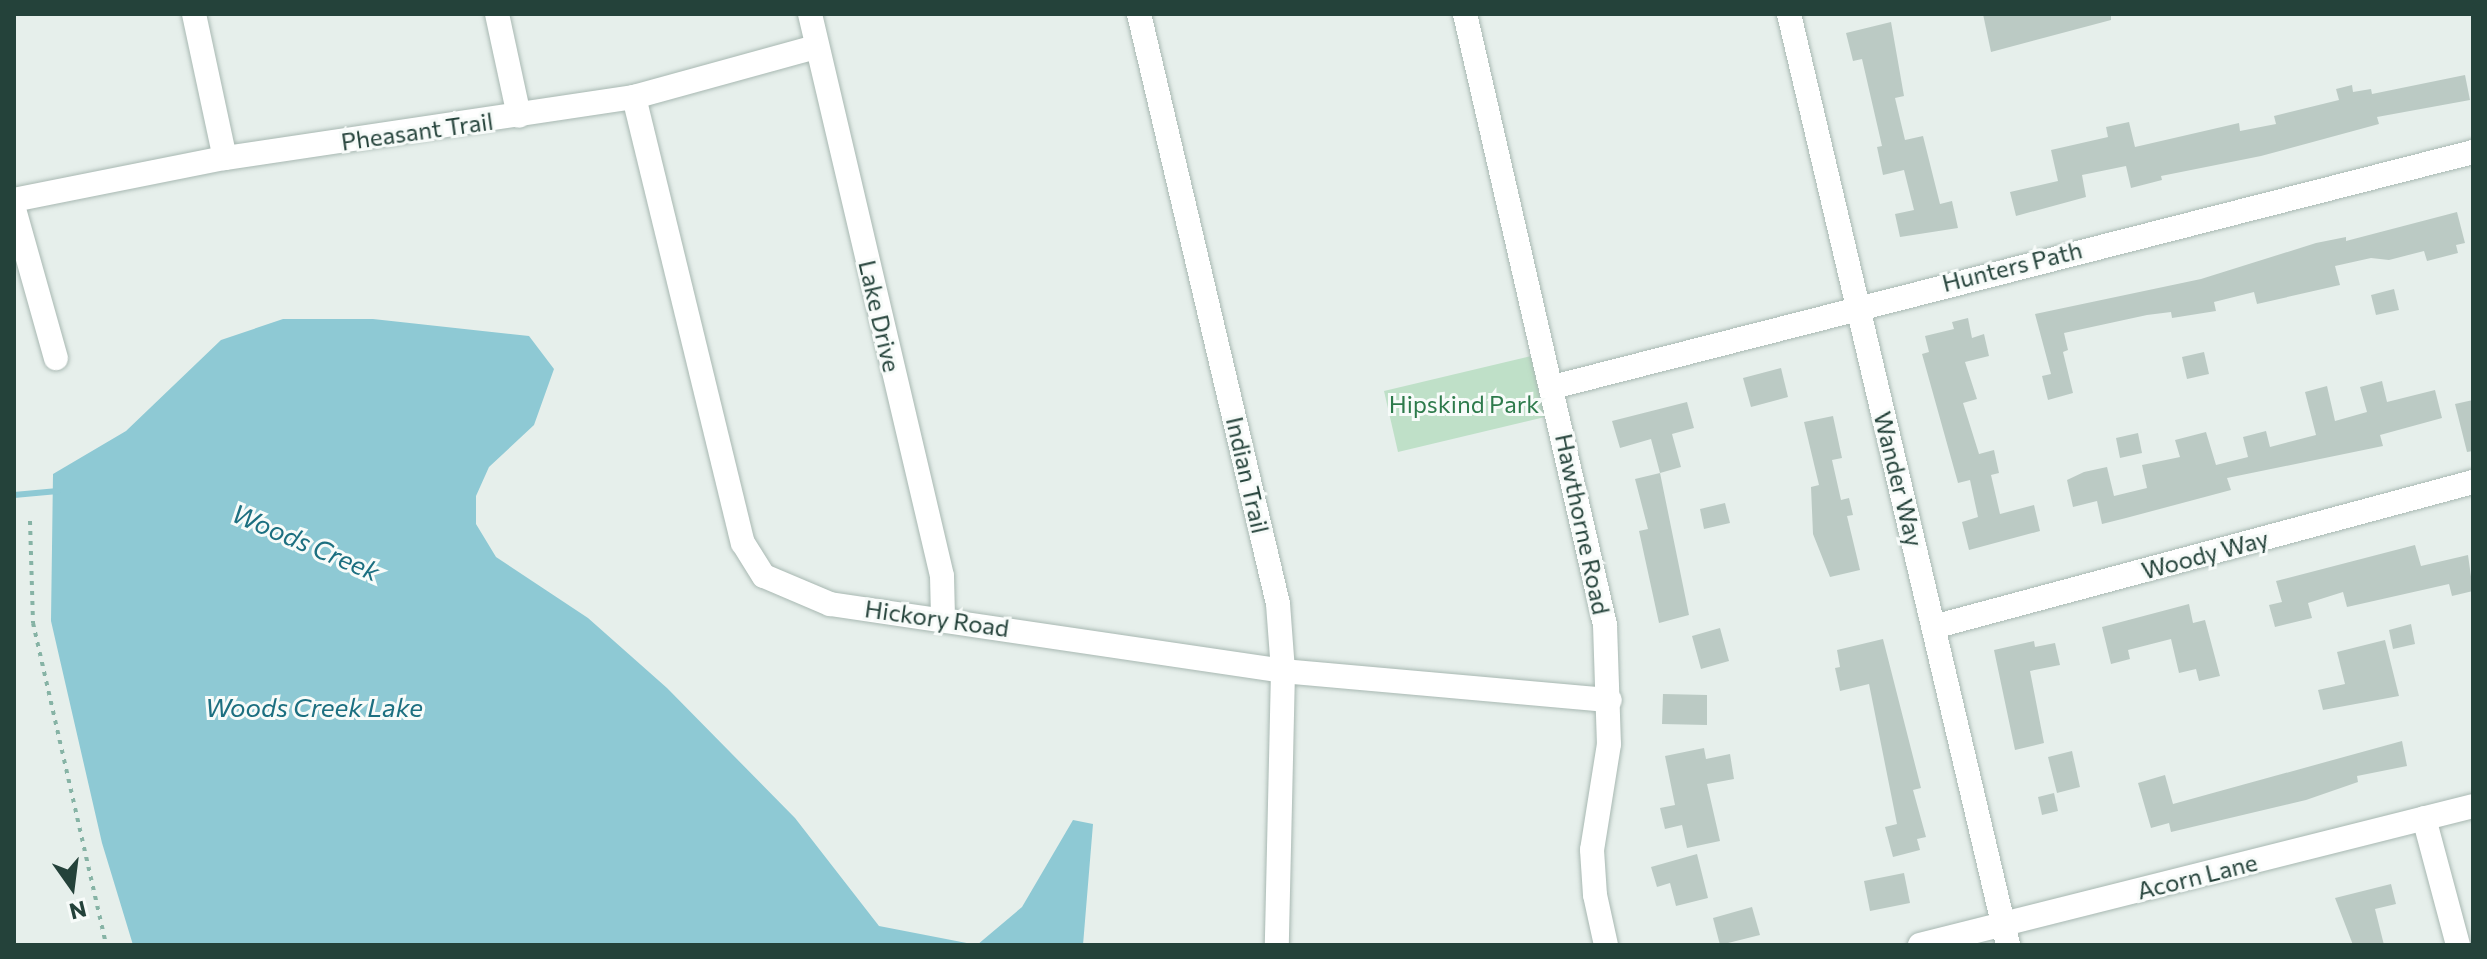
<!DOCTYPE html>
<html>
<head>
<meta charset="utf-8">
<style>
	body { margin:0 }
	#map { position:relative; width:2487px; height:959px; overflow:hidden; background:#e6efeb; font-family:Commissioner,sans-serif }
	div>[style] { position:absolute }
	[style*='--x'] { left:calc(var(--x)*1px); top:calc(var(--y)*1px); width:calc(var(--w)*1px); rotate:calc(var(--a)*1deg) }
	.green>* { inset:0; background:#bfe0c8 }
	.water>* { inset:0; background:#8ec9d4 }
	.stream>* { height:6px; margin:-3px; padding:0 3px; transform-origin:3px; border-radius:3px; background:#8ec9d4 }
	.building>* { inset:0; background:#bbcac4 }
	.path>* { height:4px; margin-top:-2px; transform-origin:0; background:repeating-linear-gradient(90deg,#86b3a5 0 4px,transparent 0 10px) }
	.roads { filter:drop-shadow(0 0 2px #a8b8b2) drop-shadow(0 0 2px #a8b8b2) }
	.street>* { height:24px; margin:-12px; padding:0 12px; transform-origin:12px; border-radius:12px; background:#fff }
	span { translate:-50% -50%; white-space:nowrap; text-align:center; line-height:1.15; -webkit-text-stroke:6px #f7fbf9; paint-order:stroke }
	.street-label { font-size:24px; color:#24423a }
	.park-label { font-size:24px; color:#2d7a4b }
	.water-label { font-size:26px; color:#1c6f80; font-style:italic }
	.frame { position:absolute; inset:0; border:16px solid #24423a; pointer-events:none }
	.north { position:absolute; left:32px; top:847px; width:80px; height:80px; -webkit-text-stroke:6px #f7fbf9; paint-order:stroke; rotate:166deg; font-size:22px; font-weight:700; line-height:32px; text-align:center; color:#24423a }
	.north::after { content:''; display:block; margin:auto; width:28px; height:36px; background:#24423a; clip-path:polygon(50% 0,100% 100%,50% 72%,0 100%) }
</style>
</head>
<body>
<div id="map">
	<div class="green">
		<i style="clip-path:polygon(1531px 356px,1545px 417px,1398px 452px,1384px 391px)"></i>
	</div>
	<div class="water">
		<i style="clip-path:polygon(283px 319px,373px 319px,529px 336px,554px 369px,534px 425px,489px 467px,476px 496px,476px 524px,496px 557px,588px 618px,667px 688px,795px 818px,879px 926px,977px 945px,1022px 907px,1073px 820px,1093px 824px,1083px 945px,133px 945px,102px 843px,51px 621px,53px 474px,126px 431px,221px 340px)"></i>
	</div>
	<div class="stream">
		<i style="--x:14;--y:495;--w:44;--a:-5.2"></i>
	</div>
	<div class="building">
		<i style="clip-path:polygon(1983px 14px,2111px 14px,2111px 20px,1991px 52px)"></i>
		<i style="clip-path:polygon(1891px 22px,1904px 96px,1895px 98px,1905px 140px,1923px 136px,1940px 204px,1952px 201px,1958px 228px,1900px 237px,1895px 214px,1914px 210px,1904px 170px,1883px 175px,1877px 147px,1882px 146px,1862px 59px,1853px 61px,1846px 33px)"></i>
		<i style="clip-path:polygon(2465px 75px,2470px 100px,2377px 117px,2379px 124px,2261px 156px,2161px 176px,2162px 180px,2131px 188px,2126px 166px,2082px 175px,2086px 197px,2016px 216px,2010px 192px,2058px 181px,2051px 150px,2108px 137px,2106px 127px,2129px 122px,2135px 147px,2239px 123px,2240px 131px,2276px 124px,2274px 116px,2339px 100px,2336px 89px,2352px 85px,2353px 92px,2371px 89px,2372px 94px)"></i>
		<i style="clip-path:polygon(2457px 212px,2465px 243px,2456px 245px,2458px 253px,2427px 261px,2424px 251px,2389px 260px,2371px 258px,2335px 266px,2340px 285px,2257px 304px,2254px 292px,2214px 302px,2216px 311px,2172px 318px,2171px 312px,2147px 315px,2064px 333px,2068px 350px,2063px 352px,2073px 393px,2048px 400px,2042px 376px,2051px 374px,2035px 314px,2201px 279px,2316px 243px,2346px 237px,2346px 241px)"></i>
		<i style="clip-path:polygon(2394px 289px,2399px 310px,2376px 315px,2371px 295px)"></i>
		<i style="clip-path:polygon(1968px 318px,1972px 338px,1984px 334px,1989px 356px,1965px 362px,1977px 399px,1963px 403px,1979px 454px,1994px 450px,1999px 473px,1991px 475px,2000px 514px,2034px 505px,2040px 531px,1969px 550px,1962px 522px,1978px 517px,1970px 480px,1958px 483px,1922px 354px,1929px 352px,1925px 336px,1954px 329px,1952px 322px)"></i>
		<i style="clip-path:polygon(2204px 352px,2209px 374px,2187px 379px,2182px 357px)"></i>
		<i style="clip-path:polygon(1781px 368px,1788px 397px,1751px 407px,1743px 378px)"></i>
		<i style="clip-path:polygon(2382px 381px,2387px 402px,2435px 390px,2442px 418px,2380px 435px,2383px 446px,2227px 478px,2231px 490px,2126px 518px,2102px 524px,2097px 501px,2073px 507px,2067px 480px,2084px 472px,2107px 467px,2114px 496px,2147px 488px,2142px 465px,2180px 457px,2175px 440px,2206px 432px,2216px 465px,2248px 457px,2243px 437px,2266px 431px,2270px 447px,2316px 435px,2305px 392px,2327px 386px,2335px 421px,2367px 412px,2360px 387px)"></i>
		<i style="clip-path:polygon(2473px 400px,2473px 451px,2467px 452px,2455px 404px)"></i>
		<i style="clip-path:polygon(1687px 402px,1694px 428px,1672px 434px,1681px 467px,1660px 473px,1651px 439px,1620px 448px,1612px 421px)"></i>
		<i style="clip-path:polygon(1833px 416px,1842px 458px,1832px 460px,1841px 500px,1849px 498px,1853px 515px,1847px 516px,1860px 570px,1830px 577px,1813px 534px,1811px 487px,1819px 485px,1804px 422px)"></i>
		<i style="clip-path:polygon(2138px 433px,2142px 453px,2120px 458px,2116px 438px)"></i>
		<i style="clip-path:polygon(1660px 473px,1689px 615px,1659px 623px,1639px 531px,1648px 529px,1635px 479px)"></i>
		<i style="clip-path:polygon(1725px 503px,1730px 523px,1704px 529px,1700px 509px)"></i>
		<i style="clip-path:polygon(2415px 545px,2421px 566px,2468px 555px,2473px 591px,2452px 596px,2449px 584px,2347px 607px,2343px 592px,2308px 603px,2312px 618px,2275px 627px,2269px 605px,2282px 602px,2276px 581px)"></i>
		<i style="clip-path:polygon(2189px 604px,2193px 623px,2205px 620px,2220px 676px,2199px 681px,2196px 669px,2179px 673px,2171px 639px,2128px 650px,2130px 659px,2111px 664px,2102px 627px)"></i>
		<i style="clip-path:polygon(2411px 624px,2415px 644px,2393px 649px,2389px 630px)"></i>
		<i style="clip-path:polygon(1720px 628px,1729px 661px,1701px 669px,1692px 636px)"></i>
		<i style="clip-path:polygon(1883px 639px,1921px 788px,1913px 790px,1926px 837px,1917px 839px,1920px 850px,1893px 857px,1885px 827px,1897px 824px,1869px 684px,1840px 691px,1835px 668px,1840px 667px,1837px 650px)"></i>
		<i style="clip-path:polygon(2385px 640px,2399px 696px,2323px 710px,2318px 690px,2345px 684px,2337px 652px)"></i>
		<i style="clip-path:polygon(2034px 641px,2035px 647px,2055px 643px,2060px 665px,2030px 671px,2044px 743px,2015px 750px,1994px 650px)"></i>
		<i style="clip-path:polygon(1663px 694px,1707px 695px,1707px 725px,1662px 724px)"></i>
		<i style="clip-path:polygon(2402px 741px,2407px 766px,2357px 776px,2358px 782px,2306px 800px,2171px 832px,2169px 823px,2151px 828px,2138px 783px,2165px 775px,2173px 804px)"></i>
		<i style="clip-path:polygon(1704px 748px,1706px 759px,1730px 754px,1734px 779px,1707px 784px,1720px 841px,1687px 848px,1682px 825px,1665px 829px,1660px 808px,1675px 805px,1665px 756px)"></i>
		<i style="clip-path:polygon(2072px 751px,2080px 787px,2057px 793px,2048px 757px)"></i>
		<i style="clip-path:polygon(2054px 793px,2058px 811px,2042px 815px,2038px 797px)"></i>
		<i style="clip-path:polygon(1697px 854px,1708px 898px,1676px 906px,1670px 883px,1657px 887px,1651px 867px)"></i>
		<i style="clip-path:polygon(1904px 873px,1910px 903px,1870px 911px,1864px 881px)"></i>
		<i style="clip-path:polygon(2391px 884px,2396px 904px,2375px 909px,2384px 945px,2353px 945px,2335px 898px)"></i>
		<i style="clip-path:polygon(1752px 907px,1760px 935px,1720px 945px,1713px 918px)"></i>
	</div>
	<div class="path">
		<i style="--x:30;--y:521;--w:102;--a:88.3"></i>
		<i style="--x:33;--y:623;--w:330;--a:77.2"></i>
	</div>
	<div class="roads">
		<div class="street">
			<i style="--x:194;--y:14;--w:147;--a:77.9"></i>
			<i style="--x:497;--y:14;--w:104;--a:77.8"></i>
			<i style="--x:810;--y:14;--w:577;--a:76.78"></i>
			<i style="--x:942;--y:576;--w:42;--a:88.6"></i>
			<i style="--x:1139;--y:14;--w:606;--a:76.74"></i>
			<i style="--x:1278;--y:604;--w:67;--a:85.7"></i>
			<i style="--x:1283;--y:671;--w:274;--a:91.3"></i>
			<i style="--x:1465;--y:14;--w:627;--a:77.09"></i>
			<i style="--x:1605;--y:625;--w:119;--a:88.1"></i>
			<i style="--x:1609;--y:744;--w:107;--a:99.1"></i>
			<i style="--x:1592;--y:850;--w:45;--a:86.2"></i>
			<i style="--x:1595;--y:895;--w:51;--a:77.6"></i>
			<i style="--x:1789;--y:14;--w:956;--a:76.76"></i>
			<i style="--x:634;--y:97;--w:459;--a:76.3"></i>
			<i style="--x:743;--y:543;--w:39;--a:58"></i>
			<i style="--x:764;--y:576;--w:72;--a:23"></i>
			<i style="--x:830;--y:604;--w:458;--a:8.4"></i>
			<i style="--x:1283;--y:671;--w:328;--a:5.1"></i>
			<i style="--x:14;--y:200;--w:215;--a:-11.3"></i>
			<i style="--x:225;--y:158;--w:414;--a:-8.5"></i>
			<i style="--x:634;--y:97;--w:189;--a:-15.4"></i>
			<i style="--x:14;--y:209;--w:155;--a:74.3"></i>
			<i style="--x:1553;--y:387;--w:950;--a:-14.33"></i>
			<i style="--x:1937;--y:626;--w:555;--a:-15.04"></i>
			<i style="--x:2424;--y:818;--w:131;--a:75"></i>
			<i style="--x:1920;--y:945;--w:570;--a:-14.11"></i>
		</div>
	</div>
	<div class="street-label">
		<span style="left:417px;top:131px;rotate:-8deg">Pheasant Trail</span>
		<span style="left:2012px;top:266px;rotate:-14deg">Hunters Path</span>
		<span style="left:880px;top:316px;rotate:77deg">Lake Drive</span>
		<span style="left:1248px;top:475px;rotate:77deg">Indian Trail</span>
		<span style="left:1899px;top:479px;rotate:76deg">Wander Way</span>
		<span style="left:1583px;top:524px;rotate:78deg">Hawthorne Road</span>
		<span style="left:2205px;top:554px;rotate:-15deg">Woody Way</span>
		<span style="left:937px;top:618px;rotate:8deg">Hickory Road</span>
		<span style="left:2197px;top:876px;rotate:-14deg">Acorn Lane</span>
	</div>
	<div class="park-label">
		<span style="left:1464px;top:404px">Hipskind Park</span>
	</div>
	<div class="water-label">
		<span style="left:306px;top:542px;rotate:23deg">Woods Creek</span>
		<span style="left:314px;top:707px">Woods Creek Lake</span>
	</div>
	<div class="frame"></div>
	<div class="north">N</div>
</div>
</body>
</html>
